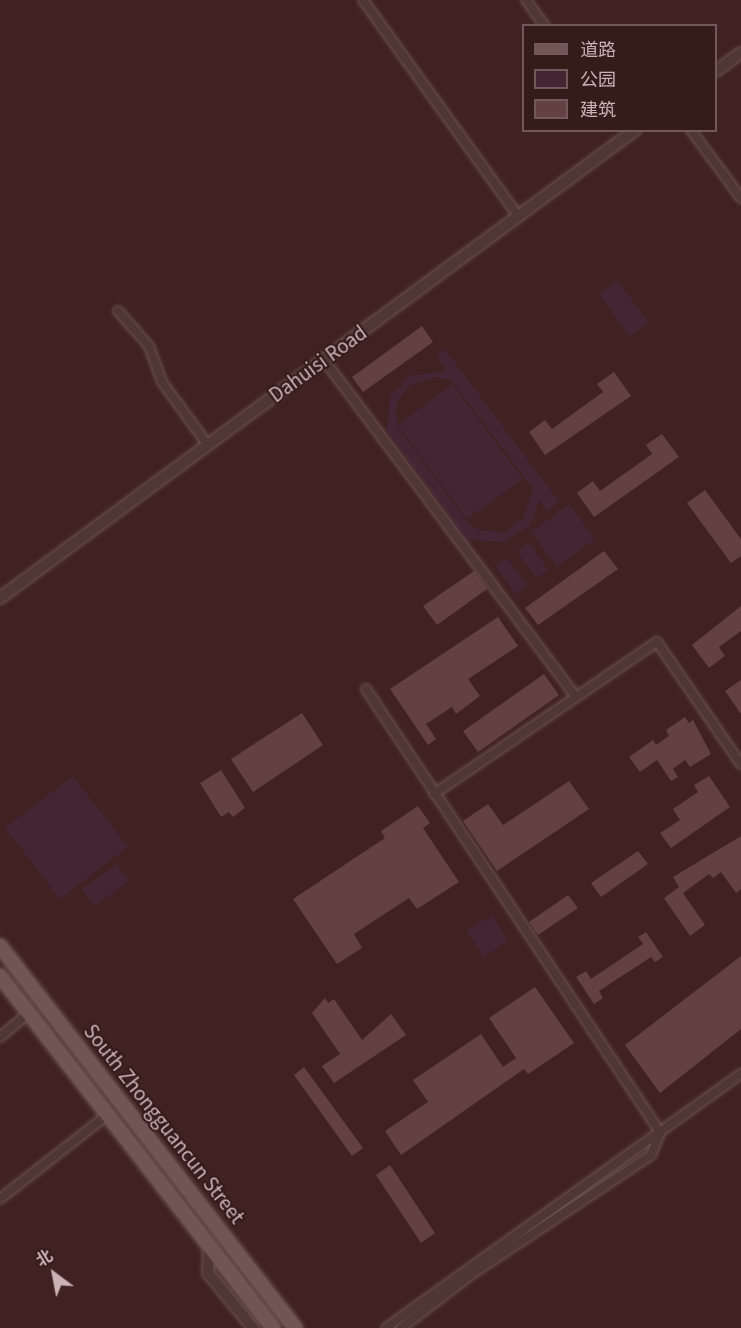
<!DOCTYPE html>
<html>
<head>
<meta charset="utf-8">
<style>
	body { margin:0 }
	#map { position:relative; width:741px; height:1328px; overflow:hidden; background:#412222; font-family:"Source Sans 3","Noto Sans SC",sans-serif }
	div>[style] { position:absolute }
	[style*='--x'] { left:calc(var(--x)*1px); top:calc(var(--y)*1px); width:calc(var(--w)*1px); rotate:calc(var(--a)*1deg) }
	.green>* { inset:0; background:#432534 }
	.building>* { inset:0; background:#634041 }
	.roads { filter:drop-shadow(0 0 2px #6b5151) drop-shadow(0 0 2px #6b5151) }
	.minor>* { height:8px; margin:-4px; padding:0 4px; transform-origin:4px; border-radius:4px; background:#513636 }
	.tertiary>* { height:10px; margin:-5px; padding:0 5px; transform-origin:5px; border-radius:5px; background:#513636 }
	.primary>* { height:14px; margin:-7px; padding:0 7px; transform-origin:7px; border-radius:7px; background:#715454 }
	span { translate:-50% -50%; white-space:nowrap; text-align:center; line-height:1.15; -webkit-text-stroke:4.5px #361b1b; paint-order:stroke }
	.street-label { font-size:21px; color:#cbb3b3 }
	.legend { position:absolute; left:522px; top:24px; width:195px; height:108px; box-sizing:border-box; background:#361b1b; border:2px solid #725858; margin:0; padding:8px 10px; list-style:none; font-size:18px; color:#cbb3b3 }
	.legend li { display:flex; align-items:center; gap:12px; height:30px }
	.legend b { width:30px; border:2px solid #725858 }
	.north { position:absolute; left:24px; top:1244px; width:60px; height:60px; -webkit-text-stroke:4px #361b1b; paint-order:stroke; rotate:328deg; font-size:16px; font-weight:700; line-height:24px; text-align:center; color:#cbb3b3 }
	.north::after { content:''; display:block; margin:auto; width:21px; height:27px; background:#cbb3b3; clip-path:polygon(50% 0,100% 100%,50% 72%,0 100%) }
</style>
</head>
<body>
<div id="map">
	<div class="green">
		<i style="clip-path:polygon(618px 281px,649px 323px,630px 337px,599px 294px)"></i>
		<i style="clip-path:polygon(evenodd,445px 349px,559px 502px,548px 511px,540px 500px,530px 526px,503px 542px,467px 540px,387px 431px,390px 397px,409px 376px,446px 371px,436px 356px,445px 349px,434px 377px,451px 380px,533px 488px,523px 518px,504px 532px,479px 530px,468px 523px,397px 426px,396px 405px,402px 395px,409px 386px,434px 377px)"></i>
		<i style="clip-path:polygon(452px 384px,523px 479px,467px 519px,398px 425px)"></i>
		<i style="clip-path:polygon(569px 504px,595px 539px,557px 567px,531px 532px)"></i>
		<i style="clip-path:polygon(529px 542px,548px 570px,536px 578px,517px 551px)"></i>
		<i style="clip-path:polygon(507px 558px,527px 585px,515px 594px,495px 566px)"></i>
		<i style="clip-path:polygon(73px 776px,128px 847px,60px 899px,5px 828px)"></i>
		<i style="clip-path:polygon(117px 864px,129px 881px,94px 907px,82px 889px)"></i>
		<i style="clip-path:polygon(492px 915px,508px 941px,484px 957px,467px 931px)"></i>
	</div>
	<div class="building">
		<i style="clip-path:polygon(422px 326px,433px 342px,363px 392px,352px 377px)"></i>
		<i style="clip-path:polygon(614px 372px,631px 396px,545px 455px,529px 432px,545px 420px,552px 429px,603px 392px,597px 384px)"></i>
		<i style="clip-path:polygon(662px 434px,679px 457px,594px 517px,577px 493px,593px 481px,600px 491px,652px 454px,646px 445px)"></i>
		<i style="clip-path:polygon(705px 490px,741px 539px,741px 556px,731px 563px,687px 503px)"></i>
		<i style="clip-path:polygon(604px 551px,618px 569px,538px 625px,525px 608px)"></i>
		<i style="clip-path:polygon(474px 571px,487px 589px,437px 625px,423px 606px)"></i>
		<i style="clip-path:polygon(741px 606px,741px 631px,719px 647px,725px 656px,709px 668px,692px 645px)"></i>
		<i style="clip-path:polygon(498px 617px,518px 646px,468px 679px,480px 696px,456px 714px,452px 707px,426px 724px,436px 739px,428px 745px,390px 689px)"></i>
		<i style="clip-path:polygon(544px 674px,559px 695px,478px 752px,463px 731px)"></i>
		<i style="clip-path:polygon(741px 680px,741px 714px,725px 691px)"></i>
		<i style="clip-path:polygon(302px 713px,323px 745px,253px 792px,231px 759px)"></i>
		<i style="clip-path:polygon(685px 717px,689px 723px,693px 720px,711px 754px,690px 767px,685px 760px,673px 769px,678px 777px,671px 781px,657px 760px,640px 772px,629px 757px,653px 740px,656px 745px,669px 736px,666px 730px)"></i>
		<i style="clip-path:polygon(221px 770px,245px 808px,233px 817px,229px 812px,221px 817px,200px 783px)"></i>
		<i style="clip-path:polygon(709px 776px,730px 807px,671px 848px,660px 833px,680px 820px,673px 809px,698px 792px,694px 785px)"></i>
		<i style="clip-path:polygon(569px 781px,589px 809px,497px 871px,463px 821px,488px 804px,503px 825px)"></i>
		<i style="clip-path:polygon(418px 806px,430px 823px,423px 828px,459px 882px,417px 909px,409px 898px,354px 934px,362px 948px,337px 964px,293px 899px,385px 838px,381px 831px)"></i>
		<i style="clip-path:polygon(741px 836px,741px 889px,736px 893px,721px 872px,713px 878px,709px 874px,683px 893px,705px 925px,690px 936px,664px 898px,679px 887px,673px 877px)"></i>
		<i style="clip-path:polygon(638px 851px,648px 864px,601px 897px,591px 883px)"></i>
		<i style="clip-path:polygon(568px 895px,578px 908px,538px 935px,529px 922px)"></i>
		<i style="clip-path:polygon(646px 932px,663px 957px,655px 962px,651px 957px,599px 991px,603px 998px,594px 1004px,576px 977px,586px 971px,591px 979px,643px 944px,638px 937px)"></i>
		<i style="clip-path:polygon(741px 956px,741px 1029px,660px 1093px,625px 1045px)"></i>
		<i style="clip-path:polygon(535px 987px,574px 1043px,528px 1074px,524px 1069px,401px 1155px,385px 1131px,428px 1102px,413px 1080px,481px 1034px,503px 1067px,516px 1058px,489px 1018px)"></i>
		<i style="clip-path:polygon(325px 998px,328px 1003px,334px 999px,362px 1040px,391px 1014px,406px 1035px,334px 1083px,322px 1066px,340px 1054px,312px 1013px)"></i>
		<i style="clip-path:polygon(304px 1067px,363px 1148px,352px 1156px,294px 1075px)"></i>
		<i style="clip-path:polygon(390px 1165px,435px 1233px,421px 1243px,376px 1175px)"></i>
	</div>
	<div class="roads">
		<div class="minor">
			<i style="--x:363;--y:0;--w:267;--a:54.3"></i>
			<i style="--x:526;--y:0;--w:32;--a:54"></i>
			<i style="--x:691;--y:130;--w:84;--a:53.7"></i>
			<i style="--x:118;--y:311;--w:47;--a:48.5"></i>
			<i style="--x:149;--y:346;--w:38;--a:70"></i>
			<i style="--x:162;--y:382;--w:78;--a:53.9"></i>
			<i style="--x:324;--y:360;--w:421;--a:53.2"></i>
			<i style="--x:366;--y:689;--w:532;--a:56.43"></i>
			<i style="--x:434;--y:794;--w:270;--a:-34.3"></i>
			<i style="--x:657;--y:642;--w:148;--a:55.5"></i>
			<i style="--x:0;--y:1037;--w:38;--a:-40"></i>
			<i style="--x:0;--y:1199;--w:136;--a:-38.1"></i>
			<i style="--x:386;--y:1328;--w:437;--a:-35.6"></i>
			<i style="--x:401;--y:1328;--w:89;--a:-37.3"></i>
			<i style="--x:472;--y:1274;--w:215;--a:-33.6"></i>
			<i style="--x:651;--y:1155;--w:24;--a:-68"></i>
		</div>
		<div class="tertiary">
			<i style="--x:716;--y:71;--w:31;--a:-36"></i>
			<i style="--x:0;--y:598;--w:789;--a:-36.39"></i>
			<i style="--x:209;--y:1245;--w:28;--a:92"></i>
			<i style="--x:208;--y:1273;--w:71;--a:50.7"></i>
		</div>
		<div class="primary">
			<i style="--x:0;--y:946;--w:483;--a:52.3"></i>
			<i style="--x:0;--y:976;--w:445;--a:52.2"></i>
		</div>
	</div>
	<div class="street-label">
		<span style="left:318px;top:364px;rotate:-36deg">Dahuisi Road</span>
		<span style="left:164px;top:1124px;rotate:52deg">South Zhongguancun Street</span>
	</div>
	<ul class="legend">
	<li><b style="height:8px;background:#715454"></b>道路</li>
	<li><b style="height:16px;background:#432534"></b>公园</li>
	<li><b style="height:16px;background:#634041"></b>建筑</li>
	</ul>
	<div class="north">北</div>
</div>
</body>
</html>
